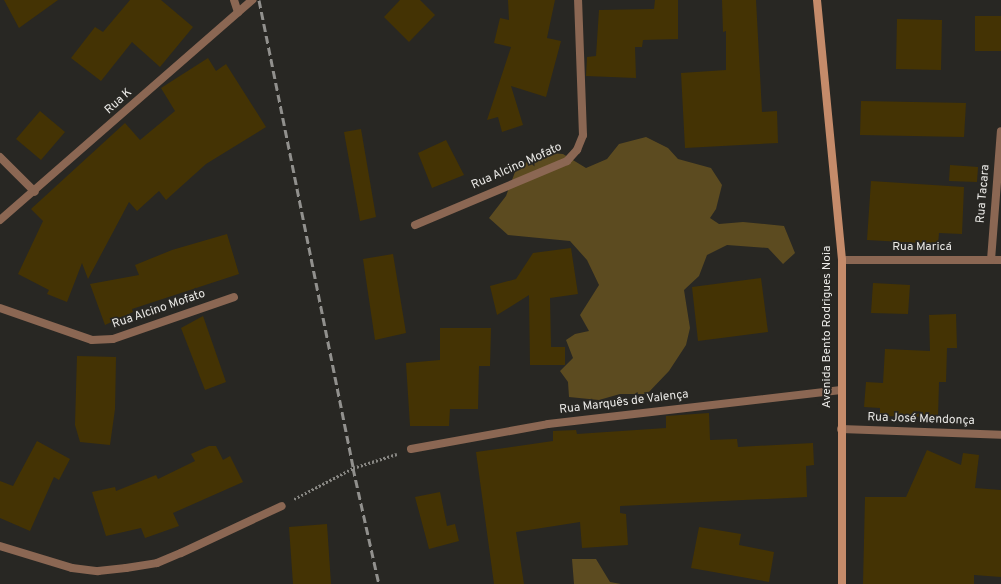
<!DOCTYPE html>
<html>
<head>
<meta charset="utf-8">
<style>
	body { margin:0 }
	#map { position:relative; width:1001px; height:584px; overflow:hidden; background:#282723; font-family:Overpass,sans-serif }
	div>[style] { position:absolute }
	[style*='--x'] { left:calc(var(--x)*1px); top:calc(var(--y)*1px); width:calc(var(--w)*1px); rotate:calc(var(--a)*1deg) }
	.forest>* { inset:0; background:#5c4b20 }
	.building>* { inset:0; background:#443304 }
	.path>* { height:2.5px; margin-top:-1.25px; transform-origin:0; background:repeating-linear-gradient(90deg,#878682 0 2px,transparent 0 4px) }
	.street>* { height:8px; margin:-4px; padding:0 4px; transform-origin:4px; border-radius:4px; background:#8b6753 }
	.secondary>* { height:8px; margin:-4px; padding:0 4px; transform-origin:4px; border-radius:4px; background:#c58b6a }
	.rail>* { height:3px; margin-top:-1.5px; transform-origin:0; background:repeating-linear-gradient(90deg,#91908d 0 8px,transparent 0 12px) }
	span { translate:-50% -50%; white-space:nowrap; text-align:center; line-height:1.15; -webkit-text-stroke:3.5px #282723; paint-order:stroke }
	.street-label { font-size:12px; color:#eae9e6 }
</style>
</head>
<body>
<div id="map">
	<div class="forest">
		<i style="clip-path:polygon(646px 137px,668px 148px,678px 159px,711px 168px,722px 185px,716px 209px,710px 218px,719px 224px,743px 222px,784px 226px,795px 253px,783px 264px,768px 248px,727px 245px,707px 255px,699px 276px,684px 290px,690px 328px,686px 345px,669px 371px,647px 394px,620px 394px,599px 400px,569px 397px,568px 382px,560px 371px,573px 358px,566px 340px,575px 334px,589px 331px,580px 315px,599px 285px,587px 260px,570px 241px,508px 235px,489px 218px,506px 196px,515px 172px,528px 161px,549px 153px,563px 154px,586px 168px,607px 159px,619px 144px)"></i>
		<i style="clip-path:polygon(572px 559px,596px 559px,610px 582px,621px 584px,574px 584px)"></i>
	</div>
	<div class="building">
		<i style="clip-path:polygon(4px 0,58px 0,19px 28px)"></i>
		<i style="clip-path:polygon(130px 0,161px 0,193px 27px,160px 67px,132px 42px,101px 81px,71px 58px,95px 27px,103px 32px)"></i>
		<i style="clip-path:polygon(400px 0,420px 0,435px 15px,409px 42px,384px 17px)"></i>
		<i style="clip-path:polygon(508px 0,555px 0,547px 38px,561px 41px,546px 97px,511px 86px,523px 125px,502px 132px,498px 117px,487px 120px,511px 47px,494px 43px,500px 18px,509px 20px)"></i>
		<i style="clip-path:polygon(655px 0,678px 0,678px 39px,643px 40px,642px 47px,635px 47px,636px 78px,586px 76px,587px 57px,596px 56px,599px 10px,654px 9px)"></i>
		<i style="clip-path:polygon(722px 0,756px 0,762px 112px,777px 111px,778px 143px,685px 148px,681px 73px,726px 70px,726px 31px,723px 32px)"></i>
		<i style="clip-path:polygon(975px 16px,1001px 16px,1001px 51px,975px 51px)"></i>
		<i style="clip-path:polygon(897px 19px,942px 20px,941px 70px,896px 69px)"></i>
		<i style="clip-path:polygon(208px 58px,216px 71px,226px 64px,266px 127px,206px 164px,166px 200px,159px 191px,137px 211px,129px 202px,88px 279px,82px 263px,67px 302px,47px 294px,49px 290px,18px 274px,43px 221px,31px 209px,125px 123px,140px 140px,175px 111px,161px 88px)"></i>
		<i style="clip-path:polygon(861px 101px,966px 103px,964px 137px,860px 135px)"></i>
		<i style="clip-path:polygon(40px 111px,65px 132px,41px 160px,16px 139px)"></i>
		<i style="clip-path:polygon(361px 129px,376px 217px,360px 221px,344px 132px)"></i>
		<i style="clip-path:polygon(446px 140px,464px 175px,432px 188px,418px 153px)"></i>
		<i style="clip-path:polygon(950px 165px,978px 167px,977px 182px,949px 181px)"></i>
		<i style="clip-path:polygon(871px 181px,964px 187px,962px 234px,939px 233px,938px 244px,867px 240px)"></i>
		<i style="clip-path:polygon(227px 234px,239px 274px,132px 309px,133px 312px,105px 325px,90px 284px,139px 275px,135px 265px,172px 250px)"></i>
		<i style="clip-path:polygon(571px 248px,578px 294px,550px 298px,551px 347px,565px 347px,565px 365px,530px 365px,529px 295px,497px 315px,490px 286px,516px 279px,533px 253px)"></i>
		<i style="clip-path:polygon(393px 254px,406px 333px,375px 340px,363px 259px)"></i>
		<i style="clip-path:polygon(761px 278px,768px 332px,698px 341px,692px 287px)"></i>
		<i style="clip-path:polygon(873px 283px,910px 285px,908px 314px,871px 313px)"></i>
		<i style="clip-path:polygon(956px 314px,957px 348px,947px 348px,946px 382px,939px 382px,938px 417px,880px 416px,880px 408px,864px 407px,866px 382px,883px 383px,885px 349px,930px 351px,929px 315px)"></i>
		<i style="clip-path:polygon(203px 316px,226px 382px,205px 390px,181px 328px)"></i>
		<i style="clip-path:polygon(440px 328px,491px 328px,490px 366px,479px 366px,478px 409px,450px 409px,449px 426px,410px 426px,406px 363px,440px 360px)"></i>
		<i style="clip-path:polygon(77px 356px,116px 357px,115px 409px,110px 445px,80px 442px,75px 425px)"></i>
		<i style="clip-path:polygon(709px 413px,710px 440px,737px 439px,738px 447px,813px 443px,814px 465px,806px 466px,807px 497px,620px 506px,620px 513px,626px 514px,628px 545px,582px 548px,580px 522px,516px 532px,524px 584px,494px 584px,476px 452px,553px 441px,553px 431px,576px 430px,577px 434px,666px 428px,666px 416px)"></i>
		<i style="clip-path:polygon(37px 441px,70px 459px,59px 480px,54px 477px,30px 531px,0 518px,0 481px,13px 486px)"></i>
		<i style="clip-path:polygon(209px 446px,216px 446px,223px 460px,230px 456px,243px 482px,173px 513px,179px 526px,145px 538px,141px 528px,106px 536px,92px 492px,115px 487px,116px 491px,156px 475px,158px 479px,195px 461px,191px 454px)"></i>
		<i style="clip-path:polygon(927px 450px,961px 465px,963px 453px,979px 455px,975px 488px,1001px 490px,1001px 577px,974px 575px,974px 584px,863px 584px,865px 497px,906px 497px)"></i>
		<i style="clip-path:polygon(440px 492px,447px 526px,455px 524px,459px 541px,429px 549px,415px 497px)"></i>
		<i style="clip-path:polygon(327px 524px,331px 584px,293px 584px,289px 527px)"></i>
		<i style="clip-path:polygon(699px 527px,741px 534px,739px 545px,774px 552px,769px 582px,691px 568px)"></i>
	</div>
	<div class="path">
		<i style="--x:294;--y:499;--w:67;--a:-27.7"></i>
		<i style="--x:353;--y:468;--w:46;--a:-17.7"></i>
	</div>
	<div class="street">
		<i style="--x:234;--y:0;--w:13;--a:72"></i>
		<i style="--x:0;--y:157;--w:49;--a:45"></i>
		<i style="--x:0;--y:220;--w:335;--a:-41.1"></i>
		<i style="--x:415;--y:225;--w:165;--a:-22.8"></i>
		<i style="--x:567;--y:161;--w:15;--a:-48"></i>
		<i style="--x:577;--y:150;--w:16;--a:-68"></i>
		<i style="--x:583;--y:135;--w:135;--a:-92.1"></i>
		<i style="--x:842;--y:260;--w:159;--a:0"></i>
		<i style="--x:991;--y:260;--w:129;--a:-85.6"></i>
		<i style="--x:0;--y:308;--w:97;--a:19.2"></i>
		<i style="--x:92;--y:340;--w:21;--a:-3"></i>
		<i style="--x:113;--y:339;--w:128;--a:-19.1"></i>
		<i style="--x:841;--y:429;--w:160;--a:2.1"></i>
		<i style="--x:411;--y:449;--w:139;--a:-10.3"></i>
		<i style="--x:548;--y:424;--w:295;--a:-6.6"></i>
		<i style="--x:0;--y:546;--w:75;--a:17"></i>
		<i style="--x:72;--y:568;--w:26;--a:7"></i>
		<i style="--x:98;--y:571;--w:28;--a:-6"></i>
		<i style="--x:126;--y:568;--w:31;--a:-9"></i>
		<i style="--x:157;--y:563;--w:26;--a:-23"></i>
		<i style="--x:181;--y:553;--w:111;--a:-25"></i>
	</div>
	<div class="secondary">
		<i style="--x:817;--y:0;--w:261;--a:84.5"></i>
		<i style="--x:842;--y:260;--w:324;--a:90"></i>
	</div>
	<div class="rail">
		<i style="--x:259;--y:0;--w:477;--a:78.6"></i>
		<i style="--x:353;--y:468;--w:119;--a:77.4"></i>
	</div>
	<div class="street-label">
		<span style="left:119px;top:102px;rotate:-42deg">Rua K</span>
		<span style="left:517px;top:167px;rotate:-24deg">Rua Alcino Mofato</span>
		<span style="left:984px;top:194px;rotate:-85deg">Rua Tacara</span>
		<span style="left:922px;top:248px">Rua Maricá</span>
		<span style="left:159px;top:310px;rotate:-19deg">Rua Alcino Mofato</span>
		<span style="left:828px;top:327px;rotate:-90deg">Avenida Bento Rodrigues Noia</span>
		<span style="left:624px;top:403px;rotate:-7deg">Rua Marquês de Valença</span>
		<span style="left:921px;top:420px;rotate:2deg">Rua José Mendonça</span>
	</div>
</div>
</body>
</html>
